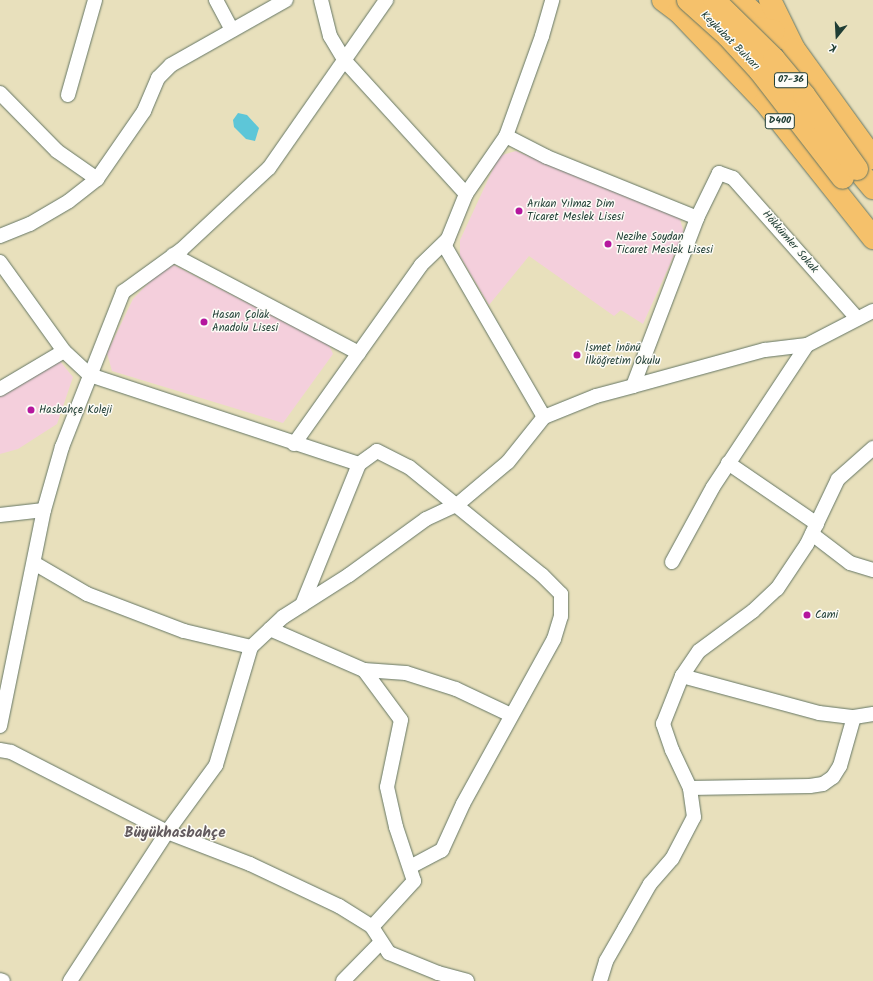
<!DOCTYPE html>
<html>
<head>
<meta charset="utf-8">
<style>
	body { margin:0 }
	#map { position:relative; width:873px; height:981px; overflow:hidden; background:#e8e0bc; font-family:Kalam,sans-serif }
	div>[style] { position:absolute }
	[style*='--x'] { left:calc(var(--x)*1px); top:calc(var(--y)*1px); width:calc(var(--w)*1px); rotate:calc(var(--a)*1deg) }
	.built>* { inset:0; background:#f4cfdc }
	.water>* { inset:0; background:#5dc6d8 }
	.roads { filter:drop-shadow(0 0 1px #657664) drop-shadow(0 0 1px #657664) }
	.street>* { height:14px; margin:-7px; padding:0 7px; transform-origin:7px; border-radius:7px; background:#fff }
	.primary>* { height:22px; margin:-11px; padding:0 11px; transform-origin:11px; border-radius:11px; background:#f5c16b }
	.highway>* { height:22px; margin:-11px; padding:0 11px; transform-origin:11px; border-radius:11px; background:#f5c16b }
	.bridges { filter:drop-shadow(0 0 1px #657664) drop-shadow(0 0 1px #657664) }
	.highway-bridge>* { height:22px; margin:-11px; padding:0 11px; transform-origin:11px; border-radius:11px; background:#f5c16b }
	.dots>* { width:11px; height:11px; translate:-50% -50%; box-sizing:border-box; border:2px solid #fdfcf7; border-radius:50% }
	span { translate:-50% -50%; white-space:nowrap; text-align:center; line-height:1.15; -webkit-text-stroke:3px #fdfcf7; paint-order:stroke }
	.shield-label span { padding:1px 3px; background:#fdfcf7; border:1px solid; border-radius:3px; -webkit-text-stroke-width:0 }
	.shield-label { font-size:10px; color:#1f3d34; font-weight:700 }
	.street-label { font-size:11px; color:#1f3d34 }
	.poi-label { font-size:11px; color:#1f3d34 }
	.left { translate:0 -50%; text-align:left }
	.district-label { font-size:15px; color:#635b5f; font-weight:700 }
	.north { position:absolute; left:817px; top:16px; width:40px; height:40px; -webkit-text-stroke:3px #fdfcf7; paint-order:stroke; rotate:198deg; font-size:11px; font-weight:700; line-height:16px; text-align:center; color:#1f3d34 }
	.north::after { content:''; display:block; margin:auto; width:14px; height:18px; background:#1f3d34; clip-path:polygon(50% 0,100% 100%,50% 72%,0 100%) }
</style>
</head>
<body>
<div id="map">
	<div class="built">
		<i style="clip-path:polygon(516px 151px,679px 216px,684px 233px,643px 324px,621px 310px,614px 316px,529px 256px,489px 305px,460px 256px,460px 240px,499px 156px)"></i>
		<i style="clip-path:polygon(174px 265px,329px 345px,333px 354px,283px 423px,112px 371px,107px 353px,133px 299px,162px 269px)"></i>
		<i style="clip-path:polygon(59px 360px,73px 377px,57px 424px,18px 449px,0 454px,0 395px)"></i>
	</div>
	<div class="water">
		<i style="clip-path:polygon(238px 113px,247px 115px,259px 128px,255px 141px,246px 139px,234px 127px,233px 120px)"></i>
	</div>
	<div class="roads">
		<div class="street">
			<i style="--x:216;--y:0;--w:34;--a:62"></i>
			<i style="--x:321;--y:0;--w:37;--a:76"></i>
			<i style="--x:330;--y:36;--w:29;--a:59"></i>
			<i style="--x:345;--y:61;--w:180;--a:47.7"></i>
			<i style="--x:0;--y:93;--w:81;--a:45.5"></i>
			<i style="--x:57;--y:151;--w:49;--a:35"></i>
			<i style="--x:68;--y:95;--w:99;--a:-74.1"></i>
			<i style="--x:506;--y:136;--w:46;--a:27.1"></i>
			<i style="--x:547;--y:157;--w:162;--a:22.1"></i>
			<i style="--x:0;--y:236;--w:32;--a:-22"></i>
			<i style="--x:30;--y:224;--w:45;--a:-30.5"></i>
			<i style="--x:69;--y:201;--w:36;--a:-38"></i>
			<i style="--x:97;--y:179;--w:83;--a:-55.3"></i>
			<i style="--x:144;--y:111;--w:36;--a:-67"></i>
			<i style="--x:158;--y:78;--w:18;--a:-45"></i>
			<i style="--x:171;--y:65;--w:132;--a:-29.5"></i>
			<i style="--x:173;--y:255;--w:210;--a:27.8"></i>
			<i style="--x:0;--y:262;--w:110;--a:54.3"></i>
			<i style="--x:64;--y:351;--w:35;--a:43"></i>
			<i style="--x:90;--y:375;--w:283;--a:18.3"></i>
			<i style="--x:359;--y:464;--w:152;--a:112"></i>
			<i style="--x:633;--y:386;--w:180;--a:-69.1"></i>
			<i style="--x:697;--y:218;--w:50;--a:-63.9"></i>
			<i style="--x:719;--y:173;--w:15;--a:20"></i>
			<i style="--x:733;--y:178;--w:187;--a:48.5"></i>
			<i style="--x:0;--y:389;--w:74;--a:-30.7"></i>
			<i style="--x:544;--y:417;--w:198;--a:-120.1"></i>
			<i style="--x:445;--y:246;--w:56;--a:-68"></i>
			<i style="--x:466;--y:194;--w:70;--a:-55.4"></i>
			<i style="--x:506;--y:136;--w:106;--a:-70.2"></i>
			<i style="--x:542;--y:36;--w:37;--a:-74"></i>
			<i style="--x:294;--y:444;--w:219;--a:-54.6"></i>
			<i style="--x:421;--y:265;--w:37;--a:-44"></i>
			<i style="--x:728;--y:463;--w:108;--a:34.4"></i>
			<i style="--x:359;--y:464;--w:22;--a:-36"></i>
			<i style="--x:377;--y:451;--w:36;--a:27"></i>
			<i style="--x:409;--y:467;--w:171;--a:39.1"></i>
			<i style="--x:542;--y:575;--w:27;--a:45"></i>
			<i style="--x:561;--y:594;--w:22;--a:90"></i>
			<i style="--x:561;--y:616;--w:24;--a:107"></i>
			<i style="--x:554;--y:639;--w:188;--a:118.9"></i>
			<i style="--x:463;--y:804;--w:51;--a:114.5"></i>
			<i style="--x:442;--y:850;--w:36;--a:152"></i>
			<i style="--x:0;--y:515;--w:44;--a:-6.5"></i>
			<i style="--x:812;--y:534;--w:48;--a:37.3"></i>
			<i style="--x:850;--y:563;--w:24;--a:17"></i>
			<i style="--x:672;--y:562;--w:85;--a:-61.3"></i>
			<i style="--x:713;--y:487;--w:170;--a:-56.5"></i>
			<i style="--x:34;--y:563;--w:61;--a:30.3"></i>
			<i style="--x:87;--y:594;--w:104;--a:20.9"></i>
			<i style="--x:184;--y:631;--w:69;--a:13.4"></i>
			<i style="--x:270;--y:629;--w:103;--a:23.6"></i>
			<i style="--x:364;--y:670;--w:62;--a:53.5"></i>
			<i style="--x:401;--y:720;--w:68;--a:101.8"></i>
			<i style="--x:387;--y:787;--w:41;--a:77.3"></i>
			<i style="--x:396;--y:827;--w:57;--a:71.6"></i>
			<i style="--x:414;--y:881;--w:62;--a:132.4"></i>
			<i style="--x:364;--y:670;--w:42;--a:4.1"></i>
			<i style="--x:406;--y:673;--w:52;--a:17.7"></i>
			<i style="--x:456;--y:689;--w:61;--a:25.3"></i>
			<i style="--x:682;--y:676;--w:142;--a:15.1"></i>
			<i style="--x:819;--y:713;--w:35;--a:7"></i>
			<i style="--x:854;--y:717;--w:19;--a:-9"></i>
			<i style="--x:0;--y:726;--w:220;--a:-78.5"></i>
			<i style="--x:44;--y:510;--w:66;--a:-74.1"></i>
			<i style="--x:62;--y:447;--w:167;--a:-68.5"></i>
			<i style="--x:123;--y:292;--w:72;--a:-35.9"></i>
			<i style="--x:181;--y:250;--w:120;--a:-43"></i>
			<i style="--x:269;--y:168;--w:205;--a:-55.1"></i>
			<i style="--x:0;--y:750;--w:11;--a:10"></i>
			<i style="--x:11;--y:752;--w:175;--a:27.1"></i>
			<i style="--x:167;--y:832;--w:89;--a:21.1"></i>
			<i style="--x:250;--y:864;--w:98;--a:25.3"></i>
			<i style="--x:339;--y:906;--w:39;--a:32"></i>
			<i style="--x:372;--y:927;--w:31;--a:57"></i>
			<i style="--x:389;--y:953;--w:53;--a:22.2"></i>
			<i style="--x:438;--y:973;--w:30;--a:15"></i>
			<i style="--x:690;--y:788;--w:120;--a:-1"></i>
			<i style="--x:810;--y:786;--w:13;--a:-9"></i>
			<i style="--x:823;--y:784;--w:12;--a:-35"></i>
			<i style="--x:833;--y:777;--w:13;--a:-58"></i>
			<i style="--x:840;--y:766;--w:51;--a:-74.1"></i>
			<i style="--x:0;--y:980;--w:3;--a:18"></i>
			<i style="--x:70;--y:981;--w:178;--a:-56.9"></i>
			<i style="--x:167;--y:832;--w:83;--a:-53.8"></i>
			<i style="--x:216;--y:765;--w:123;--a:-73.5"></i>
			<i style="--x:251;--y:647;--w:44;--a:-43.2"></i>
			<i style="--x:283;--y:617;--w:78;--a:-32.5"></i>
			<i style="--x:349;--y:575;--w:95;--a:-36"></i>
			<i style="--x:426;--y:519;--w:35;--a:-25"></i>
			<i style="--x:458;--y:504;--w:65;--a:-40"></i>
			<i style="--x:508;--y:462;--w:58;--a:-51.3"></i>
			<i style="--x:544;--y:417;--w:56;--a:-22"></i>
			<i style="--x:596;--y:396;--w:38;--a:-15"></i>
			<i style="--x:633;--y:386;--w:137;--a:-15.3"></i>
			<i style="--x:765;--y:350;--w:42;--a:-6.8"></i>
			<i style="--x:807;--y:345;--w:74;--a:-27.3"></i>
			<i style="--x:343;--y:981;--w:54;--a:-45.7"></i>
			<i style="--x:600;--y:981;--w:21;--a:-73"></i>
			<i style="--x:606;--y:961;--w:38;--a:-60"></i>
			<i style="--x:625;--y:928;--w:51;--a:-60.4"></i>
			<i style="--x:650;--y:884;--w:33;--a:-49"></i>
			<i style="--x:672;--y:859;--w:47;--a:-62.4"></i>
			<i style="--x:694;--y:817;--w:29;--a:-98"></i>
			<i style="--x:690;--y:788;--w:42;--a:-115.3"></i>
			<i style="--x:672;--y:750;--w:28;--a:-109"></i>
			<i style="--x:663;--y:724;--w:52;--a:-68.4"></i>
			<i style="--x:682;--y:676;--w:30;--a:-56"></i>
			<i style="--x:699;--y:651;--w:67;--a:-36.5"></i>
			<i style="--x:753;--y:611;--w:33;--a:-43"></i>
			<i style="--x:777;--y:589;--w:54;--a:-56.3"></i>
			<i style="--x:807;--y:544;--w:72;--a:-64.5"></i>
			<i style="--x:838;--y:479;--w:47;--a:-41.5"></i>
		</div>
		<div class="primary">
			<i style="--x:739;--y:0;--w:57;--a:42.1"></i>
		</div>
		<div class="highway">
			<i style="--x:663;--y:0;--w:20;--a:37"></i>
			<i style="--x:679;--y:12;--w:124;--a:46.3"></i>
			<i style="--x:765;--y:102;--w:174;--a:51.5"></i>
			<i style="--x:770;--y:0;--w:55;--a:63.9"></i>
			<i style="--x:794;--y:49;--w:135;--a:54.1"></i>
			<i style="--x:734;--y:45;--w:12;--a:-55"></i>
			<i style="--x:741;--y:35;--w:18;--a:-22"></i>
			<i style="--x:758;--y:28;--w:16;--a:11"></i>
			<i style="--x:857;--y:169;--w:25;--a:50"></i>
		</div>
	</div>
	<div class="bridges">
		<div class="highway-bridge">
			<i style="--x:688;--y:0;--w:54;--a:42"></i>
			<i style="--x:728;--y:36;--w:47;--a:47.6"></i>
			<i style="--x:760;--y:71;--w:135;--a:52.2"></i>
			<i style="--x:714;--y:0;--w:84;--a:44.5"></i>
			<i style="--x:774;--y:59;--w:47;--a:50.2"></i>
			<i style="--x:804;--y:95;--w:91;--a:54.4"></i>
		</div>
	</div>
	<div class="dots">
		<i style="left:519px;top:211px;background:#b5179e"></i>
		<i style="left:608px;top:244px;background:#b5179e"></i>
		<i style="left:204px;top:322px;background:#b5179e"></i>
		<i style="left:577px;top:355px;background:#b5179e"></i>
		<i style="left:31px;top:410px;background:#b5179e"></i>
		<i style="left:807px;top:615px;background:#b5179e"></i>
	</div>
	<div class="shield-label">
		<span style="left:791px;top:80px">07-36</span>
		<span style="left:780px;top:121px">D400</span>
	</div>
	<div class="street-label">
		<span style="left:730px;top:41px;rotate:45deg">Keykubat Bulvarı</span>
		<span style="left:790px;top:242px;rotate:49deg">Hökkümler Sokak</span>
	</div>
	<div class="poi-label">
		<span class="left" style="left:527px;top:211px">Arıkan Yılmaz Dim<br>Ticaret Meslek Lisesi</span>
		<span class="left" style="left:616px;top:244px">Nezihe Soydan<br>Ticaret Meslek Lisesi</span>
		<span class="left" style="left:212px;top:322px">Hasan Çolak<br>Anadolu Lisesi</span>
		<span class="left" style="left:585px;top:355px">İsmet İnönü<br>İlköğretim Okulu</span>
		<span class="left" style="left:39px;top:410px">Hasbahçe Koleji</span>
		<span class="left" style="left:815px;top:615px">Cami</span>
	</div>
	<div class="district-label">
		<span style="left:175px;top:834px">Büyükhasbahçe</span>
	</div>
	<div class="north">K</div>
</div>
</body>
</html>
